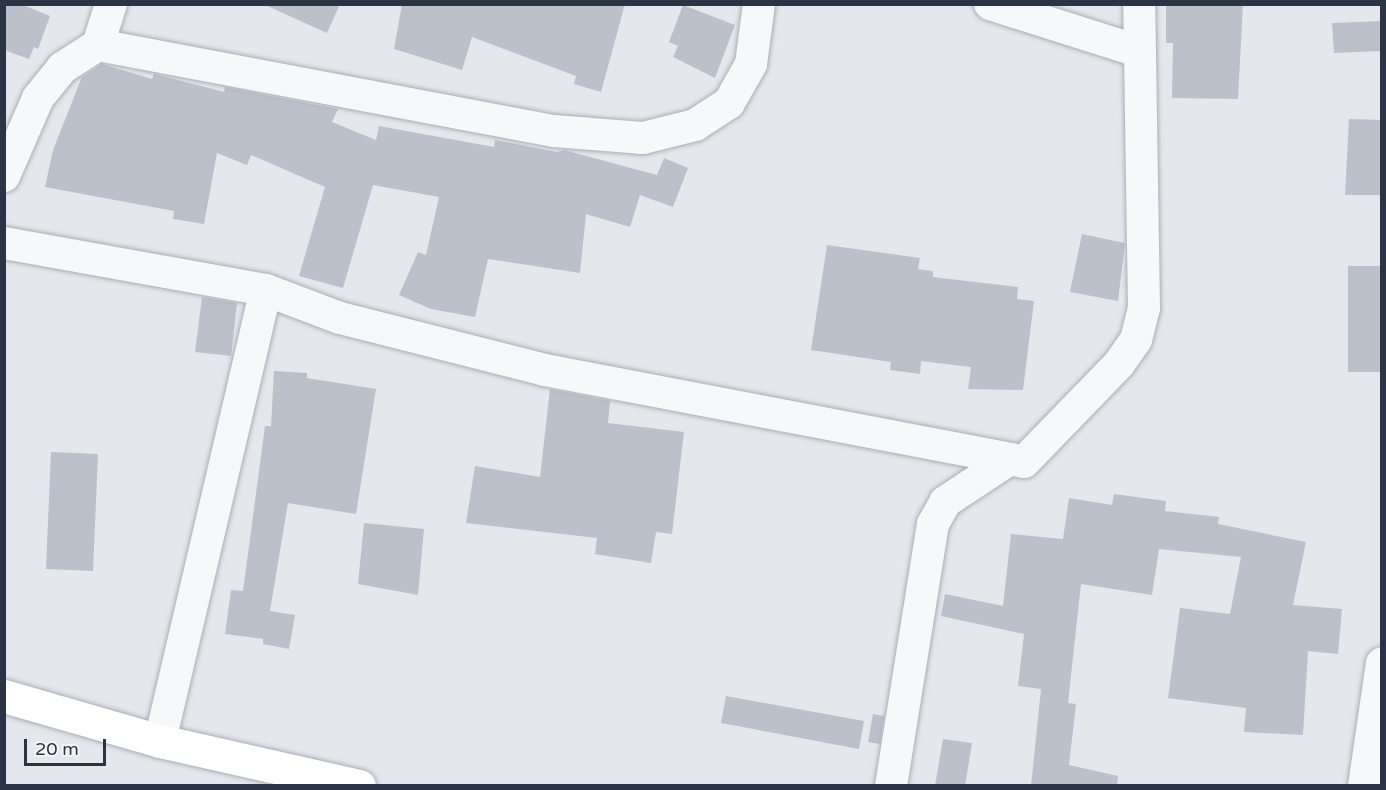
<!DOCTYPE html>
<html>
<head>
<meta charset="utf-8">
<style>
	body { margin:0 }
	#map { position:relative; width:1386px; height:790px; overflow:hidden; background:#e4e7ec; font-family:"Varela Round",sans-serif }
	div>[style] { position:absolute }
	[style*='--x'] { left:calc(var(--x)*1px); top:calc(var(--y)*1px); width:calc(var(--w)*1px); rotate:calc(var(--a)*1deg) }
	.building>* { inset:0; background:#bbc0ca }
	.roads { filter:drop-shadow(0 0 2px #a9aeb7) drop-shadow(0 0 2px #a9aeb7) }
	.street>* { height:32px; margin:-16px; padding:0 16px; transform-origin:16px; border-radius:16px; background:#f7f8fa }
	.secondary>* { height:33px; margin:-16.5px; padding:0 16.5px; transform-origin:16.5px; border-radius:16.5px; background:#fff }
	span { translate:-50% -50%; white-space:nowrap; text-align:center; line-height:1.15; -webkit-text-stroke:5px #f4f6f9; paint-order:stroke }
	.frame { position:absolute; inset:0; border:6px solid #2b3445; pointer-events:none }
	.scale { position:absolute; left:24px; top:739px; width:82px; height:27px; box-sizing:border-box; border:3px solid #2b3445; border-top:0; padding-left:8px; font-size:18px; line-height:21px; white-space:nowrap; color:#2b3445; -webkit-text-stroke:4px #f4f6f9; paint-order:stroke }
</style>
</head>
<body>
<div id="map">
	<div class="building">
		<i style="clip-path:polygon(4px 4px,21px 4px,50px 16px,38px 49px,34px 47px,29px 59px,4px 50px)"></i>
		<i style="clip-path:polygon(263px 4px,340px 4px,327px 33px)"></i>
		<i style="clip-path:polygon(402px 4px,625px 4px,601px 92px,574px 84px,576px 76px,472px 37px,462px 70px,394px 49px)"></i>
		<i style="clip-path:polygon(1166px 4px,1243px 4px,1238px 99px,1172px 98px,1173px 43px,1166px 43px)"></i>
		<i style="clip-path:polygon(683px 5px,735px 25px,715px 78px,673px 57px,678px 46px,669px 42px)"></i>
		<i style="clip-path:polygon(1382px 21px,1382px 51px,1334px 53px,1332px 23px)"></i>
		<i style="clip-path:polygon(102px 64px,152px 79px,154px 74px,224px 92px,225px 87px,338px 109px,332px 122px,376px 140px,379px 126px,494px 147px,495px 140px,557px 152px,564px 150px,657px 175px,664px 158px,688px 168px,673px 207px,640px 195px,630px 227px,586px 214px,580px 273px,488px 259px,475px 317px,431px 309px,399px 295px,418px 252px,426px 255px,439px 197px,373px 185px,343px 288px,299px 276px,325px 187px,251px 155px,247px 165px,217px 153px,204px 224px,173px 219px,174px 211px,45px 187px,53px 150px,82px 77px)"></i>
		<i style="clip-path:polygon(1349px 119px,1382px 120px,1382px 195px,1345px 195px)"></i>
		<i style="clip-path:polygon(1082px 234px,1125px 243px,1118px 301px,1070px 292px)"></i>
		<i style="clip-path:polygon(827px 245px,920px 258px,918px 269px,933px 271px,933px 277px,1018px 287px,1017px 299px,1034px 301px,1023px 390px,968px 389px,971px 367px,921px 361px,920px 374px,890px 370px,891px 362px,811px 350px)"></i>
		<i style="clip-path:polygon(1348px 266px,1382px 266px,1382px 372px,1348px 372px)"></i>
		<i style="clip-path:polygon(202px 297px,237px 303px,231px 356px,195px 352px)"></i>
		<i style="clip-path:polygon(274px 371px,307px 373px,307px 378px,376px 389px,356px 514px,288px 503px,270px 611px,295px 615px,289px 649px,263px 644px,263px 639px,225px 634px,231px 590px,243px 591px,265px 426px,271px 426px)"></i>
		<i style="clip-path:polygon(550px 389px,610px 401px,608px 423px,684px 432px,672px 534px,656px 532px,651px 563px,595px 554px,597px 538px,466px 523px,475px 466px,540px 477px)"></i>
		<i style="clip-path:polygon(51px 452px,98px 454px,93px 571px,46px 569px)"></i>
		<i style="clip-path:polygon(1114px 494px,1166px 501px,1165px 511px,1219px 517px,1218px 524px,1306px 542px,1293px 605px,1342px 609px,1338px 654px,1308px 651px,1303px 735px,1244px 732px,1246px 708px,1168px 698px,1180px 608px,1230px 614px,1241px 557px,1159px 549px,1152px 595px,1081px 584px,1068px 703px,1076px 704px,1069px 765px,1118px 776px,1117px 786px,1031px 786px,1041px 689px,1018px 686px,1024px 634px,941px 616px,945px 594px,1003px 606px,1011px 534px,1063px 539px,1069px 498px,1112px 505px)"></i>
		<i style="clip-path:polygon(364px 523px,424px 529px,418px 595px,358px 584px)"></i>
		<i style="clip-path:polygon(726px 696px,864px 721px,859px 749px,721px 723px)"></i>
		<i style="clip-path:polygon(873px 714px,884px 716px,880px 744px,868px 742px)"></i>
		<i style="clip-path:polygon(943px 739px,972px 743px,965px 786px,935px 786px)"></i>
	</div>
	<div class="roads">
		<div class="street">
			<i style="--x:990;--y:4;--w:155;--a:17.6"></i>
			<i style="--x:98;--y:45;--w:43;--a:-72.4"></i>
			<i style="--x:4;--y:176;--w:85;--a:-66.4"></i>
			<i style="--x:38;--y:98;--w:38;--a:-51"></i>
			<i style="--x:62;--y:68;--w:43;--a:-32.6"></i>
			<i style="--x:98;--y:45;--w:464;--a:10.7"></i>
			<i style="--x:554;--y:131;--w:89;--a:4.5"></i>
			<i style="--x:643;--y:138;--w:54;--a:-14"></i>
			<i style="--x:695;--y:125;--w:40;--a:-32.9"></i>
			<i style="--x:729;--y:103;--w:45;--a:-60.6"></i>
			<i style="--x:751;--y:64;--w:61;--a:-82.4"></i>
			<i style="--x:4;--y:243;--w:266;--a:10.2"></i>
			<i style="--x:266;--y:290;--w:79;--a:20.7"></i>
			<i style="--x:340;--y:318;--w:211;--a:14.2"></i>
			<i style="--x:545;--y:370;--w:473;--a:10.8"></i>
			<i style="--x:160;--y:741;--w:463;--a:-76.8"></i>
			<i style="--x:891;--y:786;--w:265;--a:-80.9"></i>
			<i style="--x:933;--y:524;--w:25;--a:-61"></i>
			<i style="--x:945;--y:502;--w:78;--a:-33.5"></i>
			<i style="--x:1010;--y:459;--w:14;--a:12"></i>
			<i style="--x:1024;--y:462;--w:136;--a:-45.9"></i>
			<i style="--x:1119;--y:364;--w:29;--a:-55"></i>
			<i style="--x:1136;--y:340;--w:33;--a:-76"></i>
			<i style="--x:1144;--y:308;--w:304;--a:-90.9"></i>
			<i style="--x:1364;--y:786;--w:124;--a:-81.7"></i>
		</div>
		<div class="secondary">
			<i style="--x:4;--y:696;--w:162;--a:16.1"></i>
			<i style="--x:160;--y:741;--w:204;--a:12.7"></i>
		</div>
	</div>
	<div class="frame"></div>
	<div class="scale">20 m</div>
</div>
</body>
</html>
